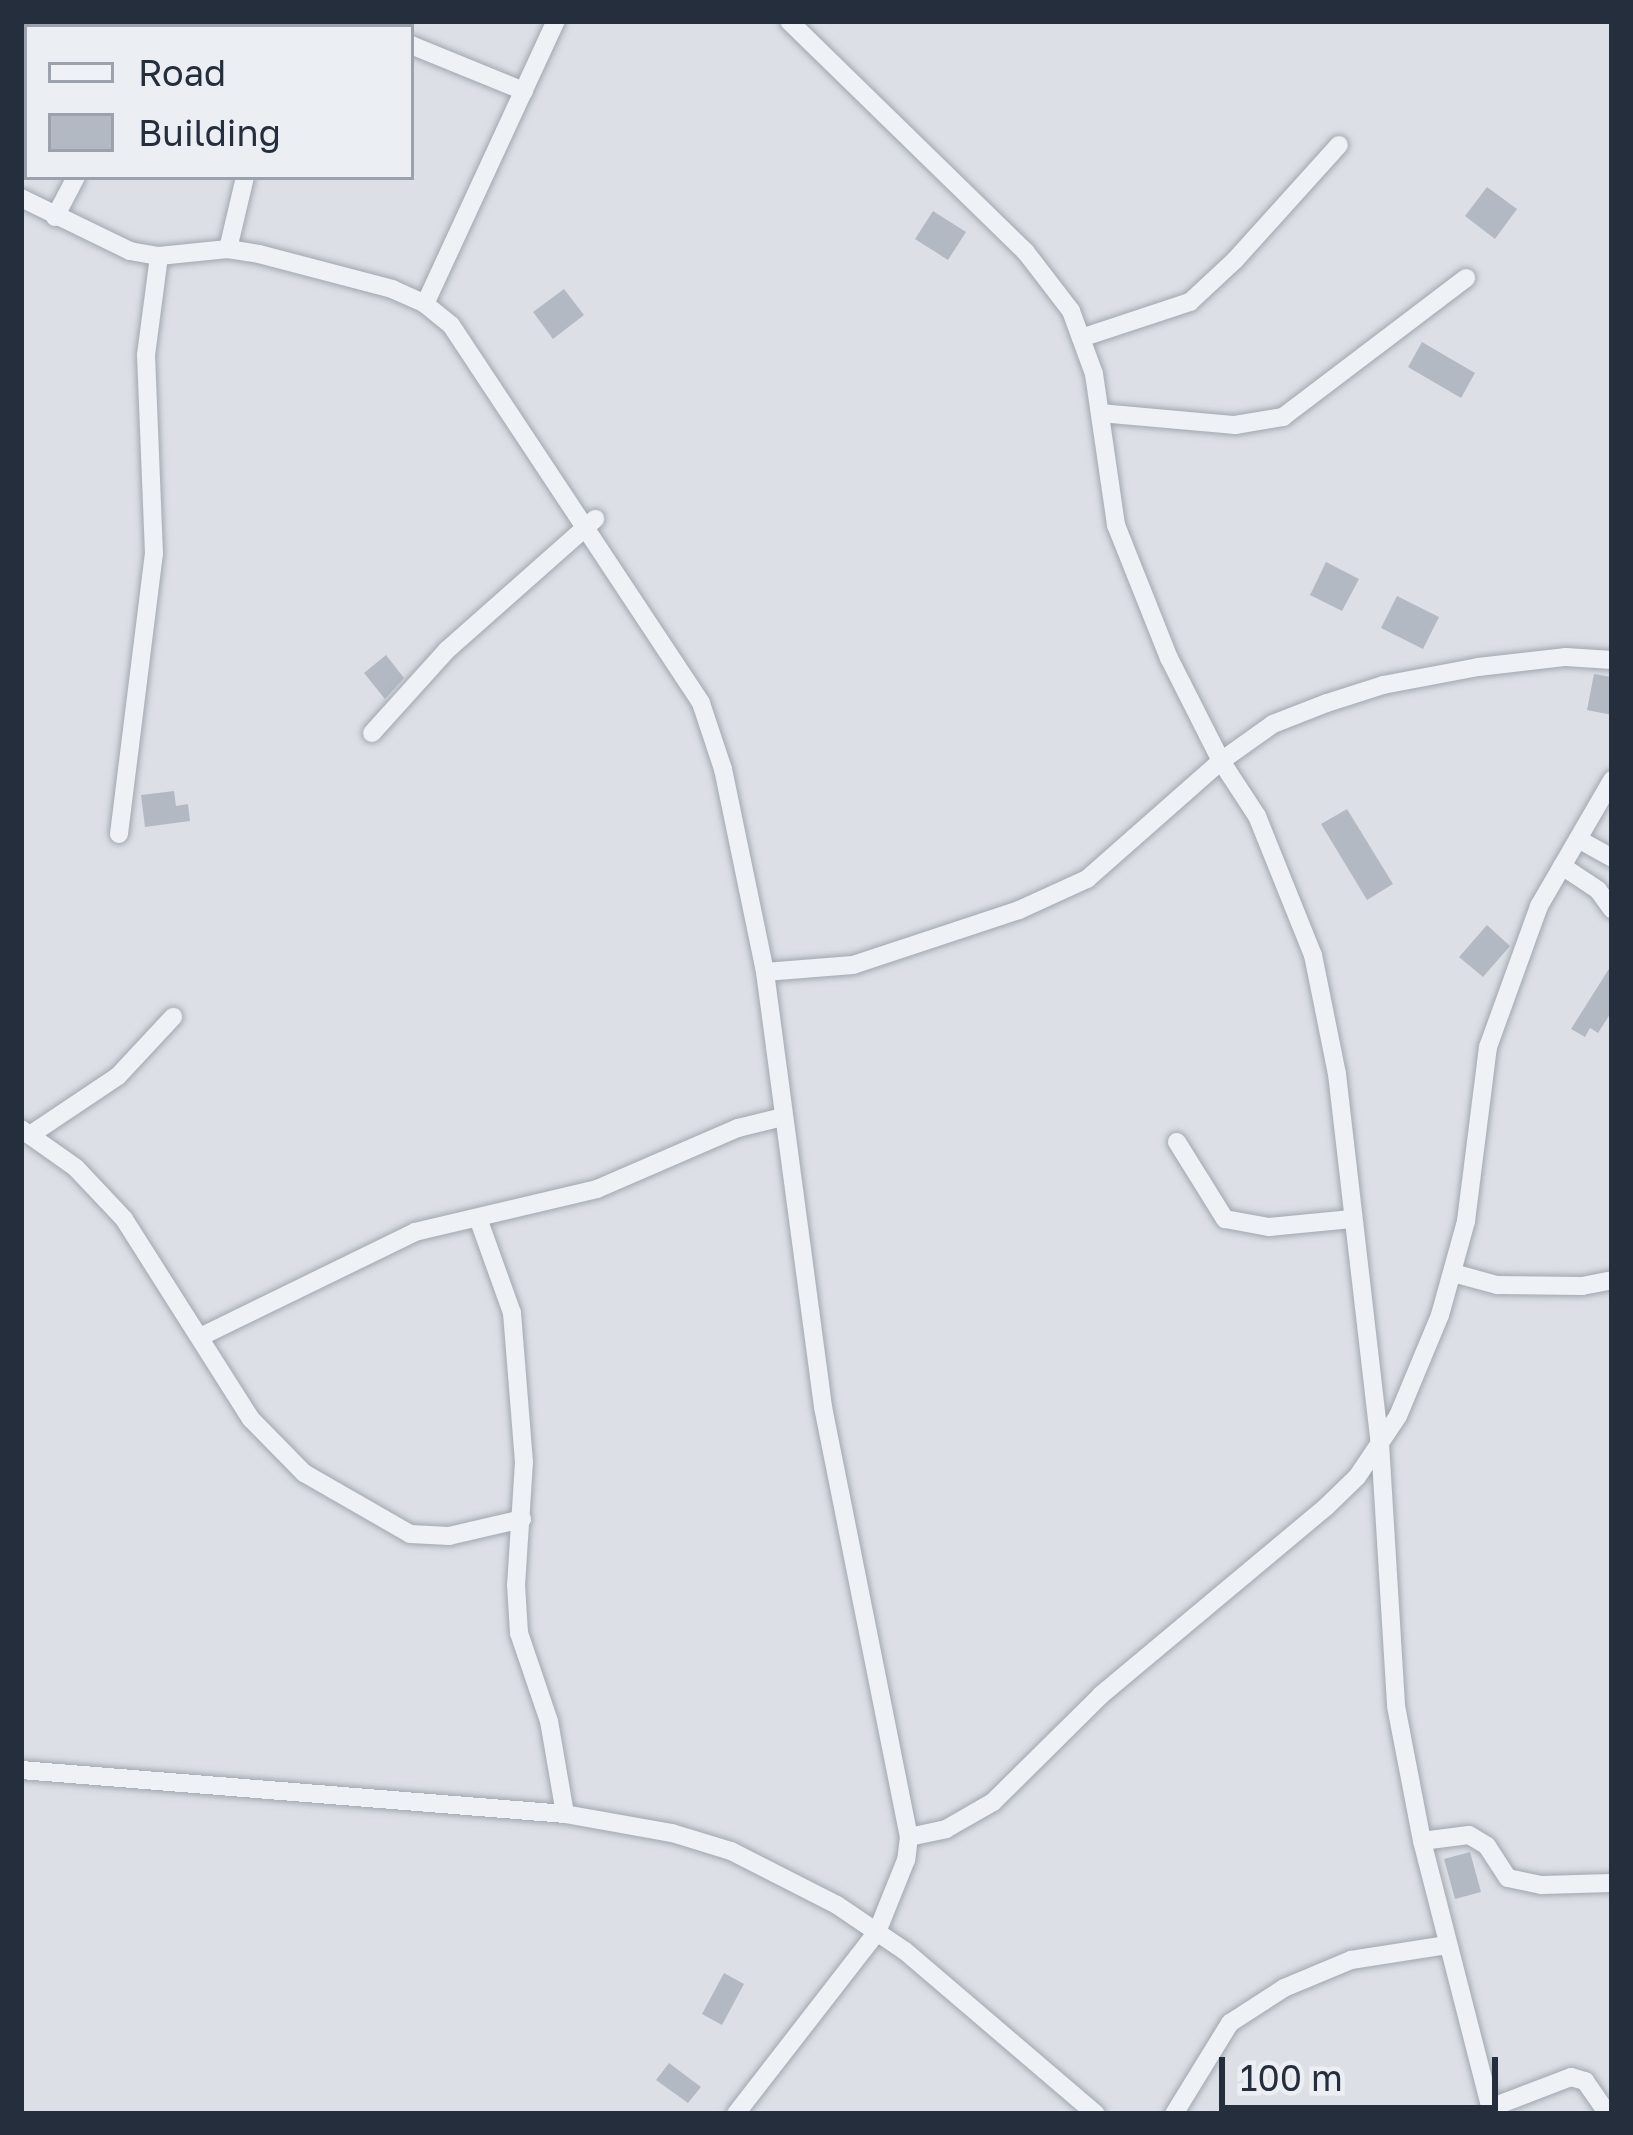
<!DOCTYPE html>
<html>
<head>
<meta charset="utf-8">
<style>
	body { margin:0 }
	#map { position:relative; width:1633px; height:2135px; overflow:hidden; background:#dce0e6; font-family:"Golos Text",sans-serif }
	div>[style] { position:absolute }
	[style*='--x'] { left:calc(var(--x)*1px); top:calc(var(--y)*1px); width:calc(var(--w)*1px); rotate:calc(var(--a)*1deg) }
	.building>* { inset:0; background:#b3b9c3 }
	.roads { filter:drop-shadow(0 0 3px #a1a7b0) drop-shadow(0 0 3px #a1a7b0) }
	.street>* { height:18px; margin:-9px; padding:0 9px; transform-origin:9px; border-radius:9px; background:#eef1f5 }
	span { translate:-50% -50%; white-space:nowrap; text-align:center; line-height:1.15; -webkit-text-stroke:9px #ebeff4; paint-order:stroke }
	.frame { position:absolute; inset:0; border:24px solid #252e3d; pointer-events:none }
	.legend { position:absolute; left:24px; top:24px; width:390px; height:156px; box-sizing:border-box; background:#ebeff4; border:3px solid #9ca2ab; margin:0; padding:15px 21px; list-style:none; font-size:36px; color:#252e3d }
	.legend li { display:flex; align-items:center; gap:24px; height:60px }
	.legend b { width:60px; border:3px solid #9ca2ab }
	.scale { position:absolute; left:1219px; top:2057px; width:279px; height:54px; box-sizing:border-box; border:6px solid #252e3d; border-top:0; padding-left:15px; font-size:36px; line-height:42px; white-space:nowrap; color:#252e3d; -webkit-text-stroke:9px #ebeff4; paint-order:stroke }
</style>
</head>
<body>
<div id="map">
	<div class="building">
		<i style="clip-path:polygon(1487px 187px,1517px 209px,1495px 239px,1465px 216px)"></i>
		<i style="clip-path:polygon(933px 211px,966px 232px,948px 260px,915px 239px)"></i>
		<i style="clip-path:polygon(564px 289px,584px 315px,553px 339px,533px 312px)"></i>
		<i style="clip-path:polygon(1422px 342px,1475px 373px,1461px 398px,1408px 367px)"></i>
		<i style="clip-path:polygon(1326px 562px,1359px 579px,1342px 611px,1310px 595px)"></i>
		<i style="clip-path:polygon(1397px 596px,1439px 617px,1423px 649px,1381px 628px)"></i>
		<i style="clip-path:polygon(386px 655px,404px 678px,385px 699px,364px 673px)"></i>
		<i style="clip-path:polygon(1594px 674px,1612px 677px,1612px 715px,1587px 710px)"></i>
		<i style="clip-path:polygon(174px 791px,176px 806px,188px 804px,190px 821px,145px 827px,141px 795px)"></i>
		<i style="clip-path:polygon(1347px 809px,1393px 884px,1367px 900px,1321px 824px)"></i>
		<i style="clip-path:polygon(1487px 925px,1510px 946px,1483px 977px,1459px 957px)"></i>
		<i style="clip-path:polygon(1612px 964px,1612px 1011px,1598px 1033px,1590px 1028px,1585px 1037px,1571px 1029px)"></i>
		<i style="clip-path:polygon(1470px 1852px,1481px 1892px,1455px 1899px,1444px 1859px)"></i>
		<i style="clip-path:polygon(724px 1973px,744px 1984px,722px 2025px,702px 2014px)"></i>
		<i style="clip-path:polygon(669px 2063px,701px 2087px,688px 2103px,656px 2080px)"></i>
	</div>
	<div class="roads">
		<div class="street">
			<i style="--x:789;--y:21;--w:330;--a:44.3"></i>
			<i style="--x:1025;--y:251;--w:76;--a:52.5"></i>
			<i style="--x:1071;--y:311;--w:67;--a:69.9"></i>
			<i style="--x:1094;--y:374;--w:153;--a:81.7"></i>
			<i style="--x:1116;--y:525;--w:143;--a:68.3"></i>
			<i style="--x:1169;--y:658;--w:115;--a:63.2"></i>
			<i style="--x:1221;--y:761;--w:66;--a:56.8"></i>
			<i style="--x:1257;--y:816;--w:150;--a:68.1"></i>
			<i style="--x:1313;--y:955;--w:121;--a:78.6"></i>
			<i style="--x:1337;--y:1074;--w:371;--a:83.4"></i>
			<i style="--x:1380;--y:1443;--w:263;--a:86.5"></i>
			<i style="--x:1396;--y:1706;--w:137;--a:79.1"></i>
			<i style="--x:1422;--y:1841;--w:282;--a:75.6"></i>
			<i style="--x:411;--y:45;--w:122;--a:22.2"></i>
			<i style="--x:21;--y:198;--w:121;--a:25.9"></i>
			<i style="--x:130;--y:251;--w:29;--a:10"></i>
			<i style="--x:159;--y:256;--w:69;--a:-5.8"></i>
			<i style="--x:228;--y:249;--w:31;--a:9"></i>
			<i style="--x:259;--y:254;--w:138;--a:14.7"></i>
			<i style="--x:392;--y:289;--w:36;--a:24"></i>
			<i style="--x:425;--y:304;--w:33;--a:39"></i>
			<i style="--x:451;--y:325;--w:453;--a:56.5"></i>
			<i style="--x:701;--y:703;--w:70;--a:71.6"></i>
			<i style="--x:723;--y:769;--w:207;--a:78.3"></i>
			<i style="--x:765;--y:972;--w:439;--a:82.4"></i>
			<i style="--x:823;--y:1407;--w:439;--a:78.7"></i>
			<i style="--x:909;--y:1837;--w:23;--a:97"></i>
			<i style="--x:906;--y:1860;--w:78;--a:111.9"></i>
			<i style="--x:877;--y:1932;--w:230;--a:127.8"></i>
			<i style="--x:55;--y:217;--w:45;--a:-62.3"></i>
			<i style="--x:228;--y:249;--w:74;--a:-76.7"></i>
			<i style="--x:425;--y:304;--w:312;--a:-65.2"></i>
			<i style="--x:1081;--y:338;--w:115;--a:-18.3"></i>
			<i style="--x:1190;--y:302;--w:62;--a:-43"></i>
			<i style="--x:1235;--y:260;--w:155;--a:-47.9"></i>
			<i style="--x:1100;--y:413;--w:136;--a:5.1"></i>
			<i style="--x:1235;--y:425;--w:49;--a:-9.5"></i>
			<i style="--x:1283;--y:417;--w:230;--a:-37.2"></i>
			<i style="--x:372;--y:733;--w:112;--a:-47.9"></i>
			<i style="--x:447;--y:650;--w:198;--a:-41.5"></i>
			<i style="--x:119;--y:834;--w:282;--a:-82.9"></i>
			<i style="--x:154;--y:554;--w:199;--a:-92.3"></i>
			<i style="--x:146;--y:355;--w:100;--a:-82.5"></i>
			<i style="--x:1578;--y:839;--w:39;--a:29"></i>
			<i style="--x:1562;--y:866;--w:43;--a:33.7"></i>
			<i style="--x:1598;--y:890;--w:24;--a:54"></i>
			<i style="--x:765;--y:972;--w:88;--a:-4.5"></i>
			<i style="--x:853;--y:965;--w:175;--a:-18.3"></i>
			<i style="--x:1019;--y:910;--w:75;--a:-24.5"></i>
			<i style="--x:1087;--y:879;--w:179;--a:-41.4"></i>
			<i style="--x:1221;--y:761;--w:64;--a:-35.4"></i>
			<i style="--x:1273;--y:724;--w:58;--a:-21.3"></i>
			<i style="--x:1327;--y:703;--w:59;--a:-17.8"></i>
			<i style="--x:1383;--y:685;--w:97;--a:-10.7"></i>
			<i style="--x:1478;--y:667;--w:89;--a:-6.5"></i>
			<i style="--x:1566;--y:657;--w:46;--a:3.7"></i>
			<i style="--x:21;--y:1129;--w:67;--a:35.3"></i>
			<i style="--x:76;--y:1168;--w:70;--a:46.7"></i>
			<i style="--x:124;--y:1219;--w:237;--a:57.6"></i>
			<i style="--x:251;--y:1419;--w:76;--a:45.5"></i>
			<i style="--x:304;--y:1473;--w:122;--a:29.9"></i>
			<i style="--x:410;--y:1534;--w:39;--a:3"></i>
			<i style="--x:449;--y:1536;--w:75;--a:-13.1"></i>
			<i style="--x:30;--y:1135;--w:106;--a:-33.8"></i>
			<i style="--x:118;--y:1076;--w:81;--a:-47"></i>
			<i style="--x:1177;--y:1142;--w:91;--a:58.1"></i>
			<i style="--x:1225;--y:1219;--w:45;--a:10.3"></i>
			<i style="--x:1269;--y:1227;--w:83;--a:-5.5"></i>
			<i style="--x:478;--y:1218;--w:101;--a:70.3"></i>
			<i style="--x:512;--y:1313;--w:149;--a:85.4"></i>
			<i style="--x:524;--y:1462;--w:123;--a:93.7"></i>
			<i style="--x:516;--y:1585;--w:48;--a:86.4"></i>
			<i style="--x:519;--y:1633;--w:93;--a:71.2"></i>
			<i style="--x:549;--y:1721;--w:94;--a:80.2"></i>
			<i style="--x:1453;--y:1273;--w:46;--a:15.3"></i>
			<i style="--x:1497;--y:1285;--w:85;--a:0.7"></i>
			<i style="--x:1582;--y:1286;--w:31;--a:-11"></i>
			<i style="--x:202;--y:1336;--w:237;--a:-26"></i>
			<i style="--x:415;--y:1232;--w:187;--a:-13.3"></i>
			<i style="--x:597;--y:1189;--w:154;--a:-23.4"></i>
			<i style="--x:738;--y:1128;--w:46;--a:-13.7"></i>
			<i style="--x:21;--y:1770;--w:546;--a:4.62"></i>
			<i style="--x:565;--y:1814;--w:109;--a:10.1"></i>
			<i style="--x:672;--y:1833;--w:62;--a:17"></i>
			<i style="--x:731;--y:1851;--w:119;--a:27"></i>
			<i style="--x:837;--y:1905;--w:82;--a:34.1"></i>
			<i style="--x:905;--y:1951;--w:251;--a:40.5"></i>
			<i style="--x:909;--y:1837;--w:38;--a:-12"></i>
			<i style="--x:946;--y:1829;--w:54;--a:-29.9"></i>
			<i style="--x:993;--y:1802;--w:152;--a:-44.7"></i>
			<i style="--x:1101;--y:1695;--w:293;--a:-39.9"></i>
			<i style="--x:1326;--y:1507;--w:43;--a:-44.1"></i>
			<i style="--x:1357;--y:1477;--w:73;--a:-56.1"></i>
			<i style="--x:1398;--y:1416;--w:109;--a:-67.4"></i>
			<i style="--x:1440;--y:1315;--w:98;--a:-74.5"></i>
			<i style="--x:1466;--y:1221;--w:175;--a:-82.8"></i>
			<i style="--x:1488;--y:1047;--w:150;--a:-70.1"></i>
			<i style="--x:1539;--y:906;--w:146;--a:-59.9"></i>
			<i style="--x:1422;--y:1841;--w:47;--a:-7.3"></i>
			<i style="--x:1469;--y:1835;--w:21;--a:31"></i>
			<i style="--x:1487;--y:1846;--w:38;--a:57"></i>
			<i style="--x:1508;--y:1878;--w:35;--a:12"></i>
			<i style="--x:1542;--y:1885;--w:70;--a:-1.6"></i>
			<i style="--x:1490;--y:2108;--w:87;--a:-20.9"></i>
			<i style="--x:1571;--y:2077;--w:15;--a:16"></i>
			<i style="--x:1585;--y:2081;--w:40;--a:55.1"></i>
			<i style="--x:1174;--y:2114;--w:107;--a:-58.4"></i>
			<i style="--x:1230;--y:2023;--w:64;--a:-32.9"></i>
			<i style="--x:1284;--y:1988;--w:73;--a:-22.7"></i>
			<i style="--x:1351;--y:1960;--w:97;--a:-8.9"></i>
		</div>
	</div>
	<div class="frame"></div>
	<ul class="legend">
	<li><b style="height:15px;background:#eef1f5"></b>Road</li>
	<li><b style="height:33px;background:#b3b9c3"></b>Building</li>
	</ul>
	<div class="scale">100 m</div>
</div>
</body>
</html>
